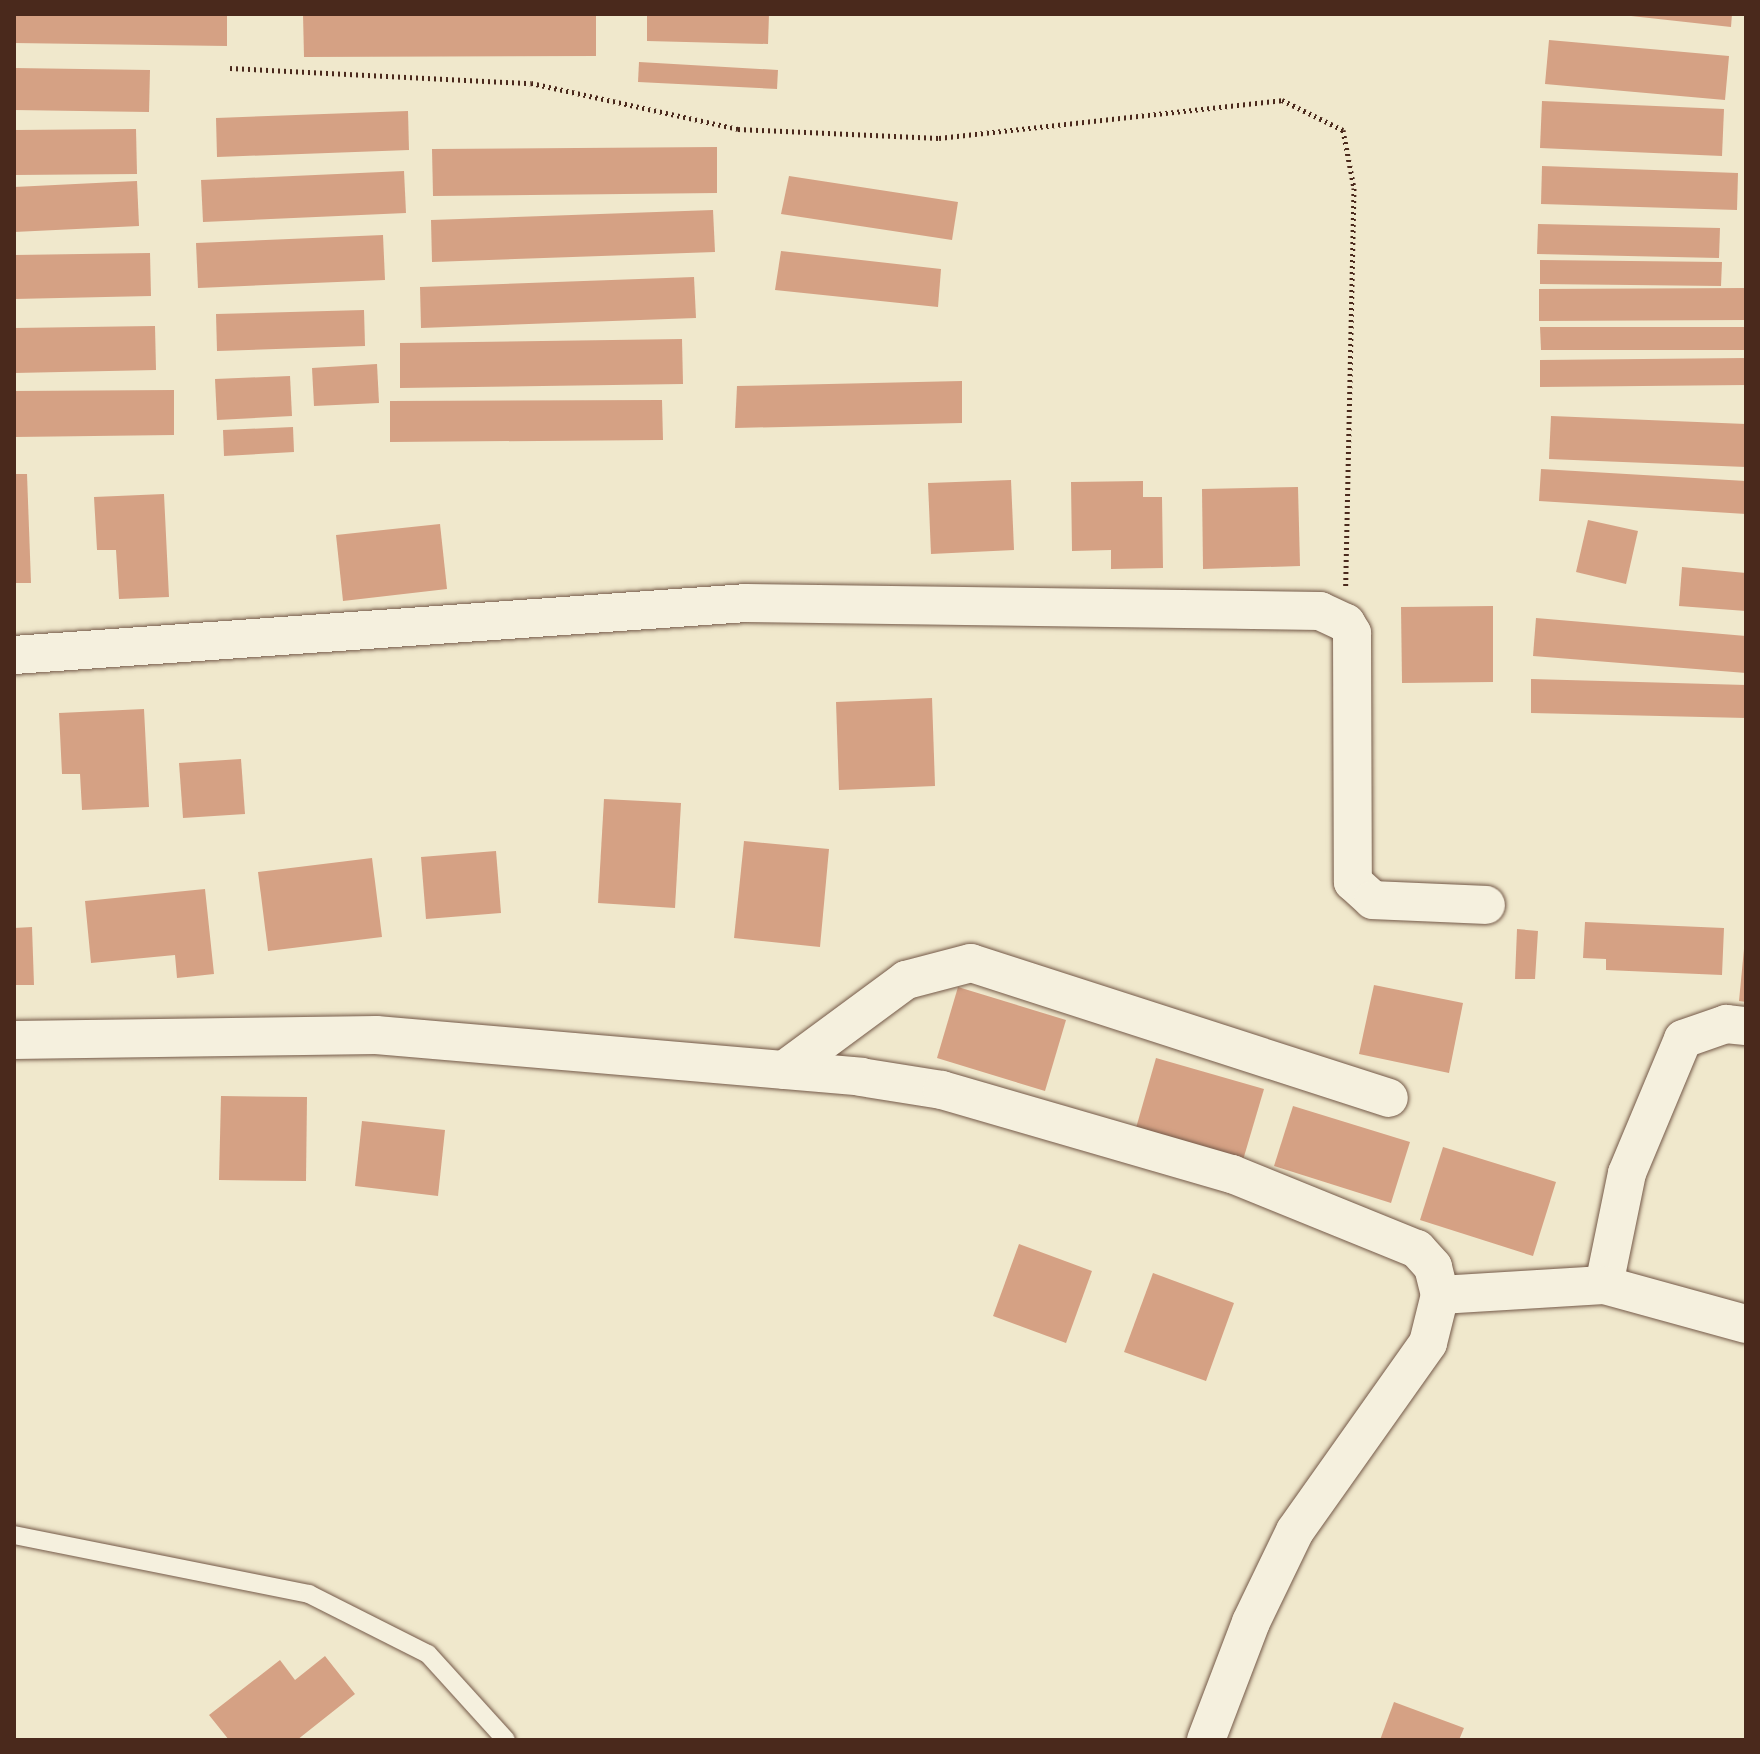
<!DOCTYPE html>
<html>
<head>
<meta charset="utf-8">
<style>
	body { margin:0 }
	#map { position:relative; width:1760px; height:1754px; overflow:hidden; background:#f0e8cc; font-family:"Sorts Mill Goudy",serif }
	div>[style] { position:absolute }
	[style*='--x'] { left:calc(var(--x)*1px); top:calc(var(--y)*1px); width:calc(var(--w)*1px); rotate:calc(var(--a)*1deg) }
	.building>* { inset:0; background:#d5a184 }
	.path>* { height:5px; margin-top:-2.5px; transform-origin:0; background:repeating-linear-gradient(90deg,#4a291c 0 2px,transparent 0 6px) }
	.roads { filter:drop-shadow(0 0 2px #745948) drop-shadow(0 0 2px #745948) }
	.service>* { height:18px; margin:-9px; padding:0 9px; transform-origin:9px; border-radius:9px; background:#f5f0de }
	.minor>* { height:38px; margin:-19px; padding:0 19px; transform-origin:19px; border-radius:19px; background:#f5f0de }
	span { translate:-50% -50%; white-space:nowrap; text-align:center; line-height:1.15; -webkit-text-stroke:8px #f5f0de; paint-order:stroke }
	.frame { position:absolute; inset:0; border:16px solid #4a291c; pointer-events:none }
</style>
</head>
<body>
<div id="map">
	<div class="building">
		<i style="clip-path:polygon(14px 14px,227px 14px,227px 46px,14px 43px)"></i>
		<i style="clip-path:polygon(303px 14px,596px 14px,596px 56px,304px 57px)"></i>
		<i style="clip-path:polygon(647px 14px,769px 14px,768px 44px,647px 41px)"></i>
		<i style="clip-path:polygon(1613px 14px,1732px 14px,1731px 27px)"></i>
		<i style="clip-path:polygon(1549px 40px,1729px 56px,1725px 100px,1545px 84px)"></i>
		<i style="clip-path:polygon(639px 62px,778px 70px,777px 89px,638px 82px)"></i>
		<i style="clip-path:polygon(14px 68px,150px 70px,149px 112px,14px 110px)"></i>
		<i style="clip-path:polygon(1542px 101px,1724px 109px,1722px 156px,1540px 148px)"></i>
		<i style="clip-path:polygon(408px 111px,409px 150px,217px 157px,216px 118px)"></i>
		<i style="clip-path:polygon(136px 129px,137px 174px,14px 175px,14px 130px)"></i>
		<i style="clip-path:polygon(717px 147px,717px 193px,433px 196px,432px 149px)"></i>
		<i style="clip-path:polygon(1542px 166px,1738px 173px,1737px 210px,1541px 204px)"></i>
		<i style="clip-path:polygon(404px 171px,406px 213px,203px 222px,201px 180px)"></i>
		<i style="clip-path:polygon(789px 176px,958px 202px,952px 240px,781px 214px)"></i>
		<i style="clip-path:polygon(137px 181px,139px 226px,14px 232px,14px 187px)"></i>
		<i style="clip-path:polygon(713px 210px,715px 252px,432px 262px,431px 220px)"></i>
		<i style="clip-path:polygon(1538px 224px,1720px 228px,1719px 258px,1537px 254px)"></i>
		<i style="clip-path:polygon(383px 235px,385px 280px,198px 288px,196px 243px)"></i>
		<i style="clip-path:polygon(781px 251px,941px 269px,938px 307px,775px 290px)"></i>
		<i style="clip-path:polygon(150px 253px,151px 296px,14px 299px,14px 255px)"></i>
		<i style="clip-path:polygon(1540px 260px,1722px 262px,1721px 286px,1540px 284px)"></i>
		<i style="clip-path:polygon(694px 277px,696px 318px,421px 328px,420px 287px)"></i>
		<i style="clip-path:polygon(1746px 288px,1746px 320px,1539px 321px,1539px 289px)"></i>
		<i style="clip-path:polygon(364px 310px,365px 346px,217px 351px,216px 314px)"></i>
		<i style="clip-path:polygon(155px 326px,156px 370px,14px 373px,14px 328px)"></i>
		<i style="clip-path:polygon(1540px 327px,1746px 327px,1746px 350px,1541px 350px)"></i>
		<i style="clip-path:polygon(682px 339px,683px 384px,400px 388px,400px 343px)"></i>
		<i style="clip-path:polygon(1746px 358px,1746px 385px,1540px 387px,1540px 360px)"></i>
		<i style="clip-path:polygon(377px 364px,379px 403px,314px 406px,312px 368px)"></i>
		<i style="clip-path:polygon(290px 376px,292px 416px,217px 420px,215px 379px)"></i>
		<i style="clip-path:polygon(962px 381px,962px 423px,735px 428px,737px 386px)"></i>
		<i style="clip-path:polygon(174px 390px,174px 435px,14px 437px,14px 391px)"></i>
		<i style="clip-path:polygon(662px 400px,663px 440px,390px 442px,390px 401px)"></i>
		<i style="clip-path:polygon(1551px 416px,1746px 424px,1746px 467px,1549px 459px)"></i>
		<i style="clip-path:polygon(293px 427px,294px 452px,224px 456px,223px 430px)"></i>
		<i style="clip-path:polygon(1541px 469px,1746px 481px,1746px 514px,1539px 501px)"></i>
		<i style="clip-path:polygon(14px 474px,27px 474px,31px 583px,14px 583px)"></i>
		<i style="clip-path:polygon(1011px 480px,1014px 550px,931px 554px,928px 483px)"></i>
		<i style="clip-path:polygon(1143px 481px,1143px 497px,1162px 497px,1163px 568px,1111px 569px,1111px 550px,1072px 551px,1071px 482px)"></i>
		<i style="clip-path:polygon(1298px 487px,1300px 566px,1203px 569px,1202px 489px)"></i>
		<i style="clip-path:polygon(164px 494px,169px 597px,119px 599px,116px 550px,97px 550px,94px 497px)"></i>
		<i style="clip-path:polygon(1588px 520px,1638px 531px,1626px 584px,1576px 572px)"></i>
		<i style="clip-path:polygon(440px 524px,447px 589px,343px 601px,336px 535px)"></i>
		<i style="clip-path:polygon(1682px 567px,1746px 573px,1746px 611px,1679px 606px)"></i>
		<i style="clip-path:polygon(1493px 606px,1493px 682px,1402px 683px,1401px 607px)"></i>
		<i style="clip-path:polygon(1536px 618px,1746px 636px,1746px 673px,1533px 656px)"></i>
		<i style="clip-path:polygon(1531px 679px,1746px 685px,1746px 718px,1531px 713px)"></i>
		<i style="clip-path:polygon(932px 698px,935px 786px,839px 790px,836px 702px)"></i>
		<i style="clip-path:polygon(144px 709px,149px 807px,82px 810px,80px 774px,62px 774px,59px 713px)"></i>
		<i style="clip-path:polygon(241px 759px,245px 814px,183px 818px,179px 763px)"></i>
		<i style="clip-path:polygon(604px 799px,681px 803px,675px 908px,598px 903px)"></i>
		<i style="clip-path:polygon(744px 841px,829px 849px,820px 947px,734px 938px)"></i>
		<i style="clip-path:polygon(496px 851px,501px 913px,426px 919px,421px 857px)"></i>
		<i style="clip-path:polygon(372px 858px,382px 937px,268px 951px,258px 872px)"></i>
		<i style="clip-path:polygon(205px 889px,214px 974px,177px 978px,175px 955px,91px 963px,85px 901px)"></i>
		<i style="clip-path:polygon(1585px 922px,1724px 928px,1722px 975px,1606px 970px,1606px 959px,1583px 958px)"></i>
		<i style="clip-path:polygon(32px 927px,34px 985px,14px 985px,14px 928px)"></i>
		<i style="clip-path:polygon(1517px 929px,1538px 931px,1535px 979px,1515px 979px)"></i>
		<i style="clip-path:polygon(1744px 949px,1746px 949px,1746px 1002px,1739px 1001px)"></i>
		<i style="clip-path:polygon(1374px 985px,1463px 1003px,1449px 1073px,1359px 1054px)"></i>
		<i style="clip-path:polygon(958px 987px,1066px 1020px,1045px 1091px,937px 1058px)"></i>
		<i style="clip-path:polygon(1156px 1058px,1264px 1089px,1243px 1160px,1136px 1128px)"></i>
		<i style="clip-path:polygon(221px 1096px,307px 1097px,306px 1181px,219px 1180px)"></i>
		<i style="clip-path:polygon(1293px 1106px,1410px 1142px,1391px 1203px,1274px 1166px)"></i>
		<i style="clip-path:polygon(362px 1121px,445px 1130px,438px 1196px,355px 1186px)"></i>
		<i style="clip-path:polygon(1443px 1147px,1556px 1182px,1533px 1256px,1420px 1220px)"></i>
		<i style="clip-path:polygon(1019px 1244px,1092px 1271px,1066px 1343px,993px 1316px)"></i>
		<i style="clip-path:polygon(1153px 1273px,1234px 1303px,1206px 1381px,1124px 1352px)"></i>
		<i style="clip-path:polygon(325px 1656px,355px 1694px,297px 1740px,229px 1740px,209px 1715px,280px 1660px,295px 1680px)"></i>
		<i style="clip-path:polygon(1394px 1702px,1464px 1728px,1459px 1740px,1380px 1740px)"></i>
	</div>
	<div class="path">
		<i style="--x:230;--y:68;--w:301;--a:2.9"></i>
		<i style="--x:531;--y:83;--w:212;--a:12.5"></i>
		<i style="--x:738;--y:129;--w:201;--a:2.6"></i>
		<i style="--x:939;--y:138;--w:345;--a:-6.3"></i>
		<i style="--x:1282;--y:100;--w:68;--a:26.2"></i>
		<i style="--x:1343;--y:130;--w:59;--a:79.3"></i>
		<i style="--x:1354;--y:188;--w:398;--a:91.2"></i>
	</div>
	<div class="roads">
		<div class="service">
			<i style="--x:14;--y:1535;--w:301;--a:11.3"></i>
			<i style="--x:309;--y:1594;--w:133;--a:26.8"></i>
			<i style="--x:428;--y:1654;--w:116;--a:47.8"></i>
		</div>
		<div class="minor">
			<i style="--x:14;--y:655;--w:734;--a:-4.06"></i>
			<i style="--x:746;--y:603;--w:574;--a:0.8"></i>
			<i style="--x:1320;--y:611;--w:29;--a:25"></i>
			<i style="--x:1346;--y:623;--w:12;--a:59"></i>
			<i style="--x:1352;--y:633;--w:249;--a:89.8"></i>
			<i style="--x:1353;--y:882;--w:27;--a:42"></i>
			<i style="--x:1373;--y:900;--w:113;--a:2.5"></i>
			<i style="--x:14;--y:1040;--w:362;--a:-0.8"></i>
			<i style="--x:376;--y:1035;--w:487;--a:4.9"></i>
			<i style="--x:861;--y:1077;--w:82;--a:9.1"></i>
			<i style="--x:942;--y:1090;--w:302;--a:16.2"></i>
			<i style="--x:1232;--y:1174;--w:200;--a:22.1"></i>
			<i style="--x:1417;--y:1249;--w:24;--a:48"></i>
			<i style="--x:1433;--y:1267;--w:29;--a:76"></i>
			<i style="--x:784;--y:1070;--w:152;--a:-36.4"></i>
			<i style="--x:906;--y:980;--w:67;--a:-14.7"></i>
			<i style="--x:971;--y:963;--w:439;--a:17.9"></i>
			<i style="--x:1604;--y:1285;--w:114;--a:-78.4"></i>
			<i style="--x:1627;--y:1173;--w:145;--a:-67.3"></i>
			<i style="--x:1683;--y:1039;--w:46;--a:-19.2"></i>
			<i style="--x:1726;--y:1024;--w:20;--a:6"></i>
			<i style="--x:1206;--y:1740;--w:126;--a:-69.1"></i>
			<i style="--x:1251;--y:1622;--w:101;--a:-64.2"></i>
			<i style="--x:1295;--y:1531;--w:230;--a:-54.7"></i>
			<i style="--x:1428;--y:1343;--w:49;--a:-76"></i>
			<i style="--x:1440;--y:1295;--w:164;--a:-3.5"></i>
			<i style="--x:1604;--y:1285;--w:147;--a:15.4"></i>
		</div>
	</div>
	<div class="frame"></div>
</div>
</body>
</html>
